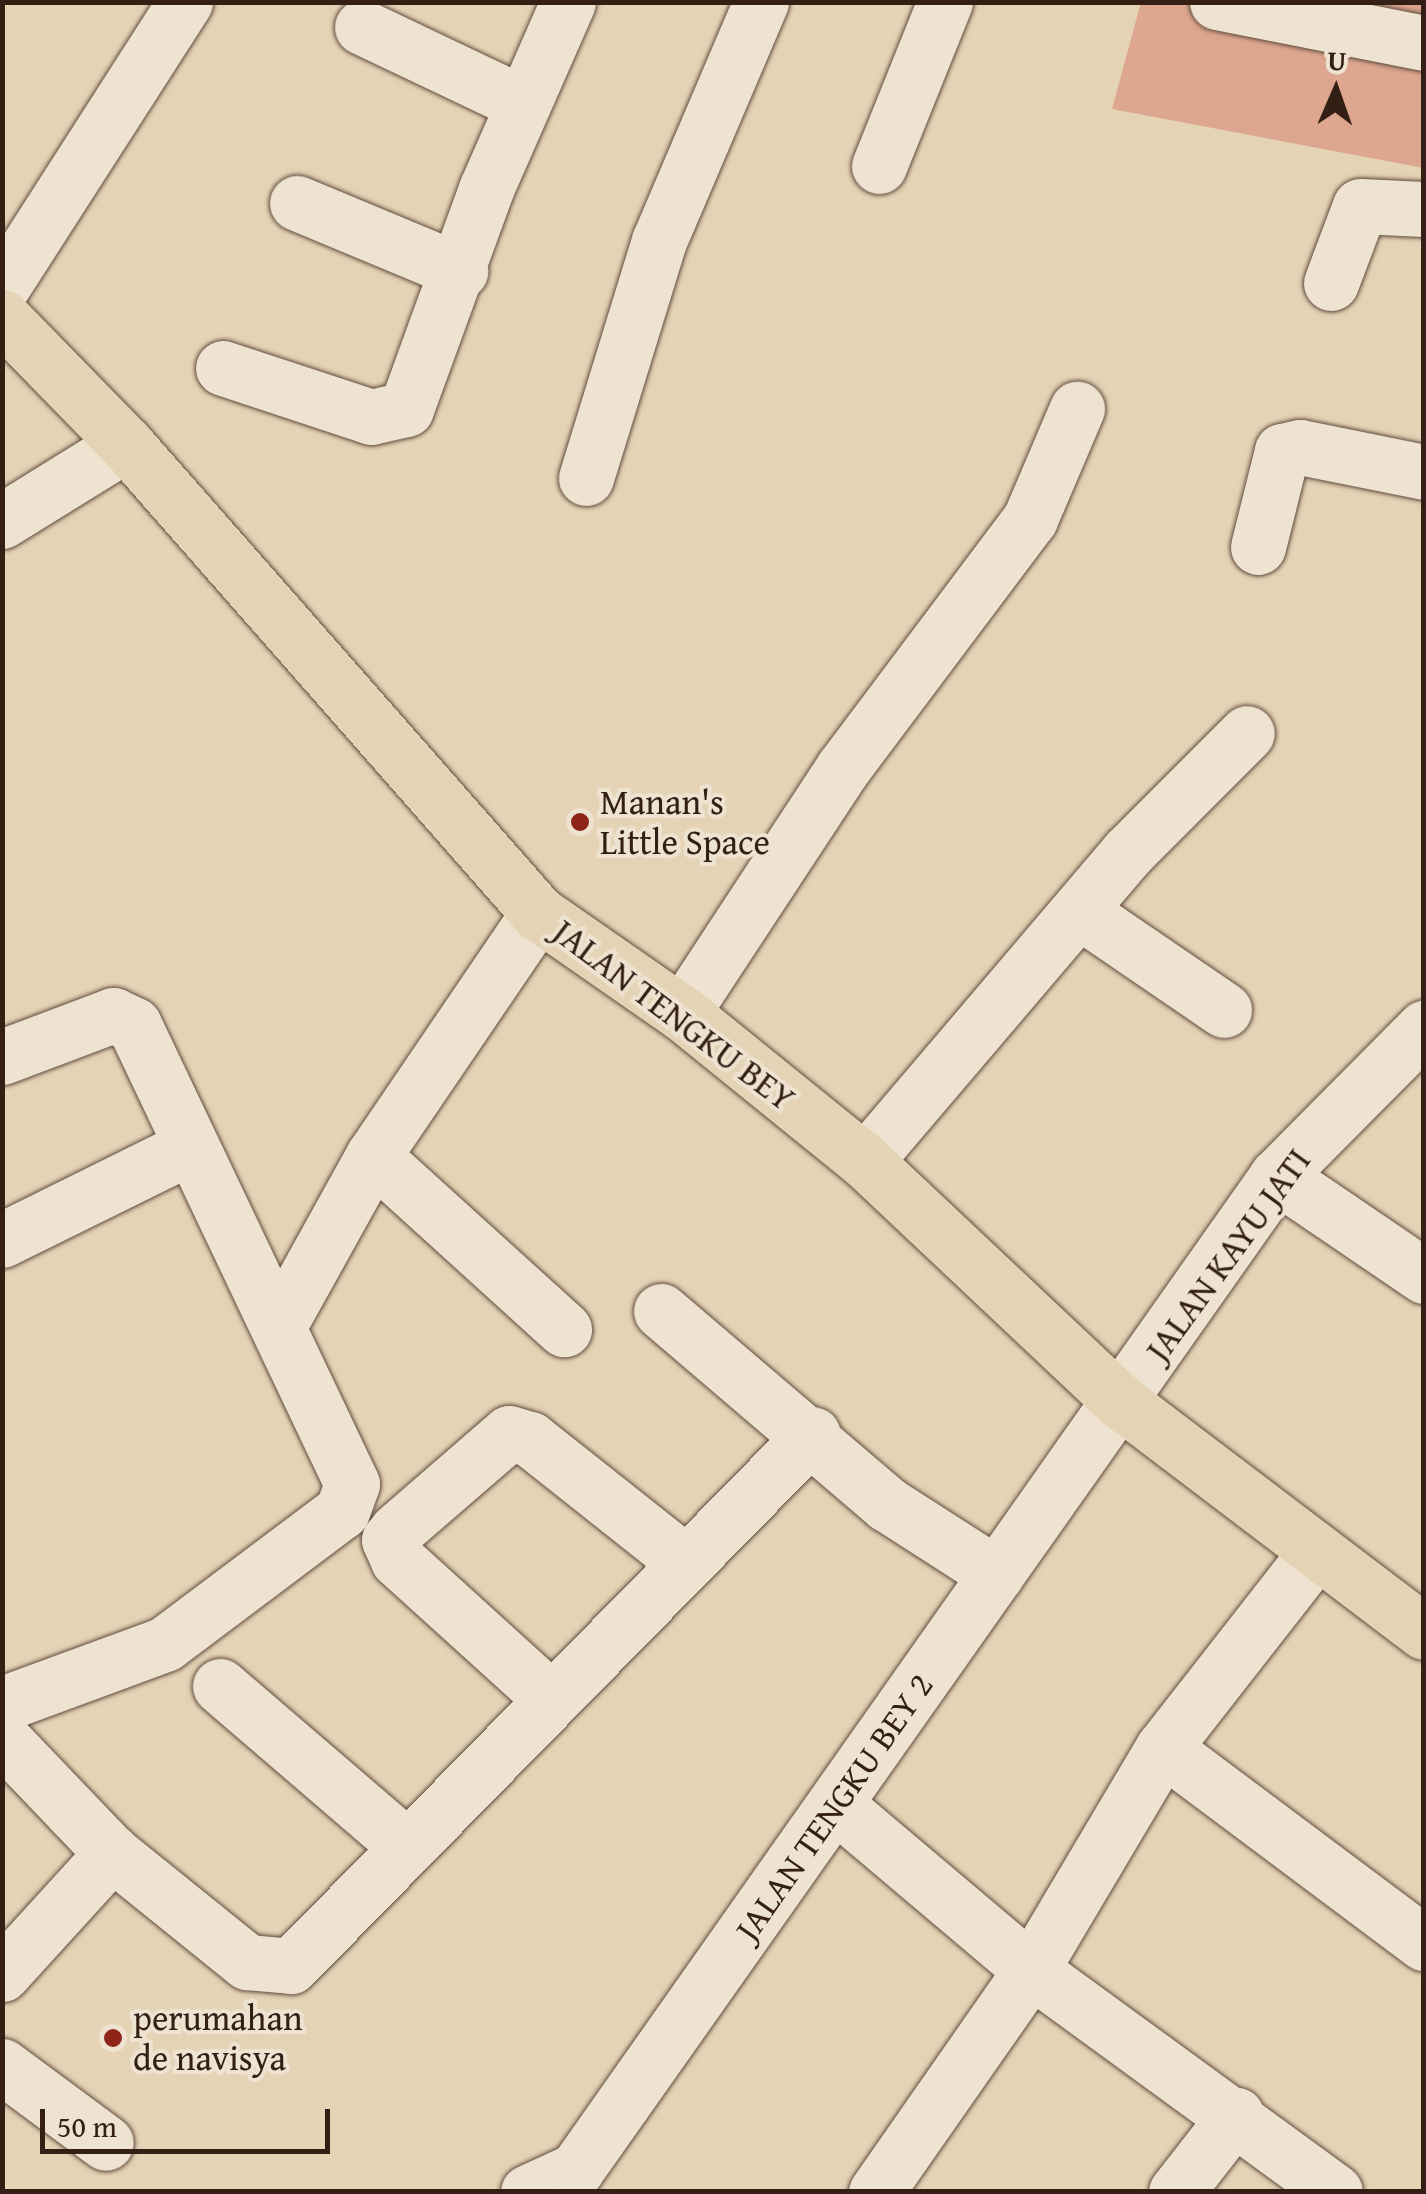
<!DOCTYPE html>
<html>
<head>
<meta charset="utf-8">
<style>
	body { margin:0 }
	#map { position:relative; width:1426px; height:2194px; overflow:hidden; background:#e5d3b6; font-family:"Gentium Book Plus",serif }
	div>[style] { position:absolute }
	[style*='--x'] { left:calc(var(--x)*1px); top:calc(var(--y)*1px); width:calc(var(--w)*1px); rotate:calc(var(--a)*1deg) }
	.building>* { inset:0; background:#dda68f }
	.roads { filter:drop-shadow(0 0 2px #604c3d) drop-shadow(0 0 2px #604c3d) }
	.minor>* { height:55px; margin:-27.5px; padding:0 27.5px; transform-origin:27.5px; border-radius:27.5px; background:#eee2d0 }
	.major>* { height:55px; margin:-27.5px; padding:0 27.5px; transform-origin:27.5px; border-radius:27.5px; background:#e5d3b6 }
	.dots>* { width:28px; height:28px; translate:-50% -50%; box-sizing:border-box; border:5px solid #eee2d0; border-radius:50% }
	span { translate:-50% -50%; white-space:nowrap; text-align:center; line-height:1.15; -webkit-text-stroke:8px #eee2d0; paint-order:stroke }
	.poi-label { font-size:35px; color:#341f15 }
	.left { translate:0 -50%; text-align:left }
	.street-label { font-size:35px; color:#341f15 }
	.frame { position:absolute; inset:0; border:5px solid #341f15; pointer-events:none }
	.north { position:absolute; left:1286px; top:40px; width:100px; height:100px; -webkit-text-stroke:8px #eee2d0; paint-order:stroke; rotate:2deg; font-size:28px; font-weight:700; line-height:40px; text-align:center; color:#341f15 }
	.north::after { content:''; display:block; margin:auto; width:35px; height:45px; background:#341f15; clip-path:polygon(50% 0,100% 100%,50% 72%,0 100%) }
	.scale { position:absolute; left:40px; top:2109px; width:290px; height:45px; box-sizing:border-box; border:5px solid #341f15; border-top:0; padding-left:12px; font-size:30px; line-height:35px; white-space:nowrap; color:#341f15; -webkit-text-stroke:8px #eee2d0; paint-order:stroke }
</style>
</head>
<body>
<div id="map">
	<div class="building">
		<i style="clip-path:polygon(1141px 2px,1424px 2px,1424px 168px,1112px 109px)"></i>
	</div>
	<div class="roads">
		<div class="minor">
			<i style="--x:1217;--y:2;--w:211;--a:11.2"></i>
			<i style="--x:362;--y:27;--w:177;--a:25.4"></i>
			<i style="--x:879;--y:166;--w:177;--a:-68.1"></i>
			<i style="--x:297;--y:203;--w:177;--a:22.6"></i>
			<i style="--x:1331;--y:283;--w:82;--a:-69.4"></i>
			<i style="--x:1360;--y:206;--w:64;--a:2.7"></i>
			<i style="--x:2;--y:287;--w:339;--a:-57.3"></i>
			<i style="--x:223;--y:368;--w:156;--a:18.3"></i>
			<i style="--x:371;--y:417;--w:36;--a:-13"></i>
			<i style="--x:406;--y:409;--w:234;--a:-70"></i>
			<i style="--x:486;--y:189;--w:204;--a:-66.3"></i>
			<i style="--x:586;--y:478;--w:248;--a:-72.9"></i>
			<i style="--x:659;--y:241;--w:260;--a:-66.9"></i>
			<i style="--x:2;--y:521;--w:146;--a:-31.8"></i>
			<i style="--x:1258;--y:547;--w:99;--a:-76"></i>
			<i style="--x:1282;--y:451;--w:18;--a:-13"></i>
			<i style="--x:1300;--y:447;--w:126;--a:11.4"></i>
			<i style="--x:1082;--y:913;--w:172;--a:34.3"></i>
			<i style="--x:682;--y:1013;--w:293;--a:-56.7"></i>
			<i style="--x:843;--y:768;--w:311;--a:-53.1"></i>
			<i style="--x:1030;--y:519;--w:120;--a:-66.9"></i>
			<i style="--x:2;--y:1057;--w:119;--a:-20.7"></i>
			<i style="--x:113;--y:1015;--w:23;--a:25"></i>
			<i style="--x:134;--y:1025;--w:508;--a:64.59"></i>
			<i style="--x:352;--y:1484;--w:29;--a:110"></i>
			<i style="--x:342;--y:1511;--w:221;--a:143.1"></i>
			<i style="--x:165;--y:1644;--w:174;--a:159.8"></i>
			<i style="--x:373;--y:1156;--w:258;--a:42.2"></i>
			<i style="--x:865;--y:1161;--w:406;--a:-49.6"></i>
			<i style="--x:1128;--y:852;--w:168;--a:-45"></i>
			<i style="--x:1277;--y:1176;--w:178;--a:34.2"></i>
			<i style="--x:2;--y:1240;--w:210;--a:-26.3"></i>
			<i style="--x:661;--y:1311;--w:297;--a:40.5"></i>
			<i style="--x:887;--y:1504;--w:130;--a:32.7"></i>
			<i style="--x:282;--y:1320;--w:188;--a:-61"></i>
			<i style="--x:373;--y:1156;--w:294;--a:-55.8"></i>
			<i style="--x:220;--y:1686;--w:245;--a:40.7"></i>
			<i style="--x:549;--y:1697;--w:204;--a:-137.8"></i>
			<i style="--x:398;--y:1560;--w:22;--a:-114"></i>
			<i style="--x:389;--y:1540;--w:13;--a:-51"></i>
			<i style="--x:397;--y:1530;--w:148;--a:-40.9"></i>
			<i style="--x:509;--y:1433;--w:22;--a:16"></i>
			<i style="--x:530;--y:1439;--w:196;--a:38.4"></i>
			<i style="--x:2;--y:1738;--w:159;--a:46.3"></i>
			<i style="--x:112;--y:1853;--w:174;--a:38.9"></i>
			<i style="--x:247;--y:1962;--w:44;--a:5.2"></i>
			<i style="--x:291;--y:1966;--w:745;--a:-45.54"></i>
			<i style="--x:1163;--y:1748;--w:326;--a:36.8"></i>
			<i style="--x:837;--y:1806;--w:254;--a:40.2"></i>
			<i style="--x:1031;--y:1970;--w:376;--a:36.1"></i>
			<i style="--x:2;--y:1974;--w:164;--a:-47.7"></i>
			<i style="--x:2;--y:2066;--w:129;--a:36.5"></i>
			<i style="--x:528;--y:2192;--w:53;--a:-24.6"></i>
			<i style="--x:576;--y:2170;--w:1216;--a:-54.81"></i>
			<i style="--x:1277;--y:1176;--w:209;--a:-45.2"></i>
			<i style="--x:876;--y:2192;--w:271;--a:-55.1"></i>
			<i style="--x:1031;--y:1970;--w:258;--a:-59.3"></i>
			<i style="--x:1163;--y:1748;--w:245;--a:-52"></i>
			<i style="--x:1176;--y:2192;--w:98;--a:-52.1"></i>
		</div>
		<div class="major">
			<i style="--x:2;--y:317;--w:177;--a:45.7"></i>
			<i style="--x:126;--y:444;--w:624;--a:48.7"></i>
			<i style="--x:538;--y:913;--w:175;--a:34.8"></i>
			<i style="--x:682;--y:1013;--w:235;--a:39"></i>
			<i style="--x:865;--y:1161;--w:352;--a:43.3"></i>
			<i style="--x:1121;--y:1402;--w:380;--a:37.2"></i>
		</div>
	</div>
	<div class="dots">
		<i style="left:580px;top:822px;background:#8f2418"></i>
		<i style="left:113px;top:2038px;background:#8f2418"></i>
	</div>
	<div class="poi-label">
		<span class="left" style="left:600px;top:822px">Manan's<br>Little Space</span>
		<span class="left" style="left:133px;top:2038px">perumahan<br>de navisya</span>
	</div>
	<div class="street-label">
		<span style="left:674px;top:1015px;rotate:37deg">JALAN TENGKU BEY</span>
		<span style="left:1228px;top:1255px;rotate:-54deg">JALAN KAYU JATI</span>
		<span style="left:834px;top:1807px;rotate:-55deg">JALAN TENGKU BEY 2</span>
	</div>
	<div class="frame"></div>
	<div class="north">U</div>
	<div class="scale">50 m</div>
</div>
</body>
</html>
